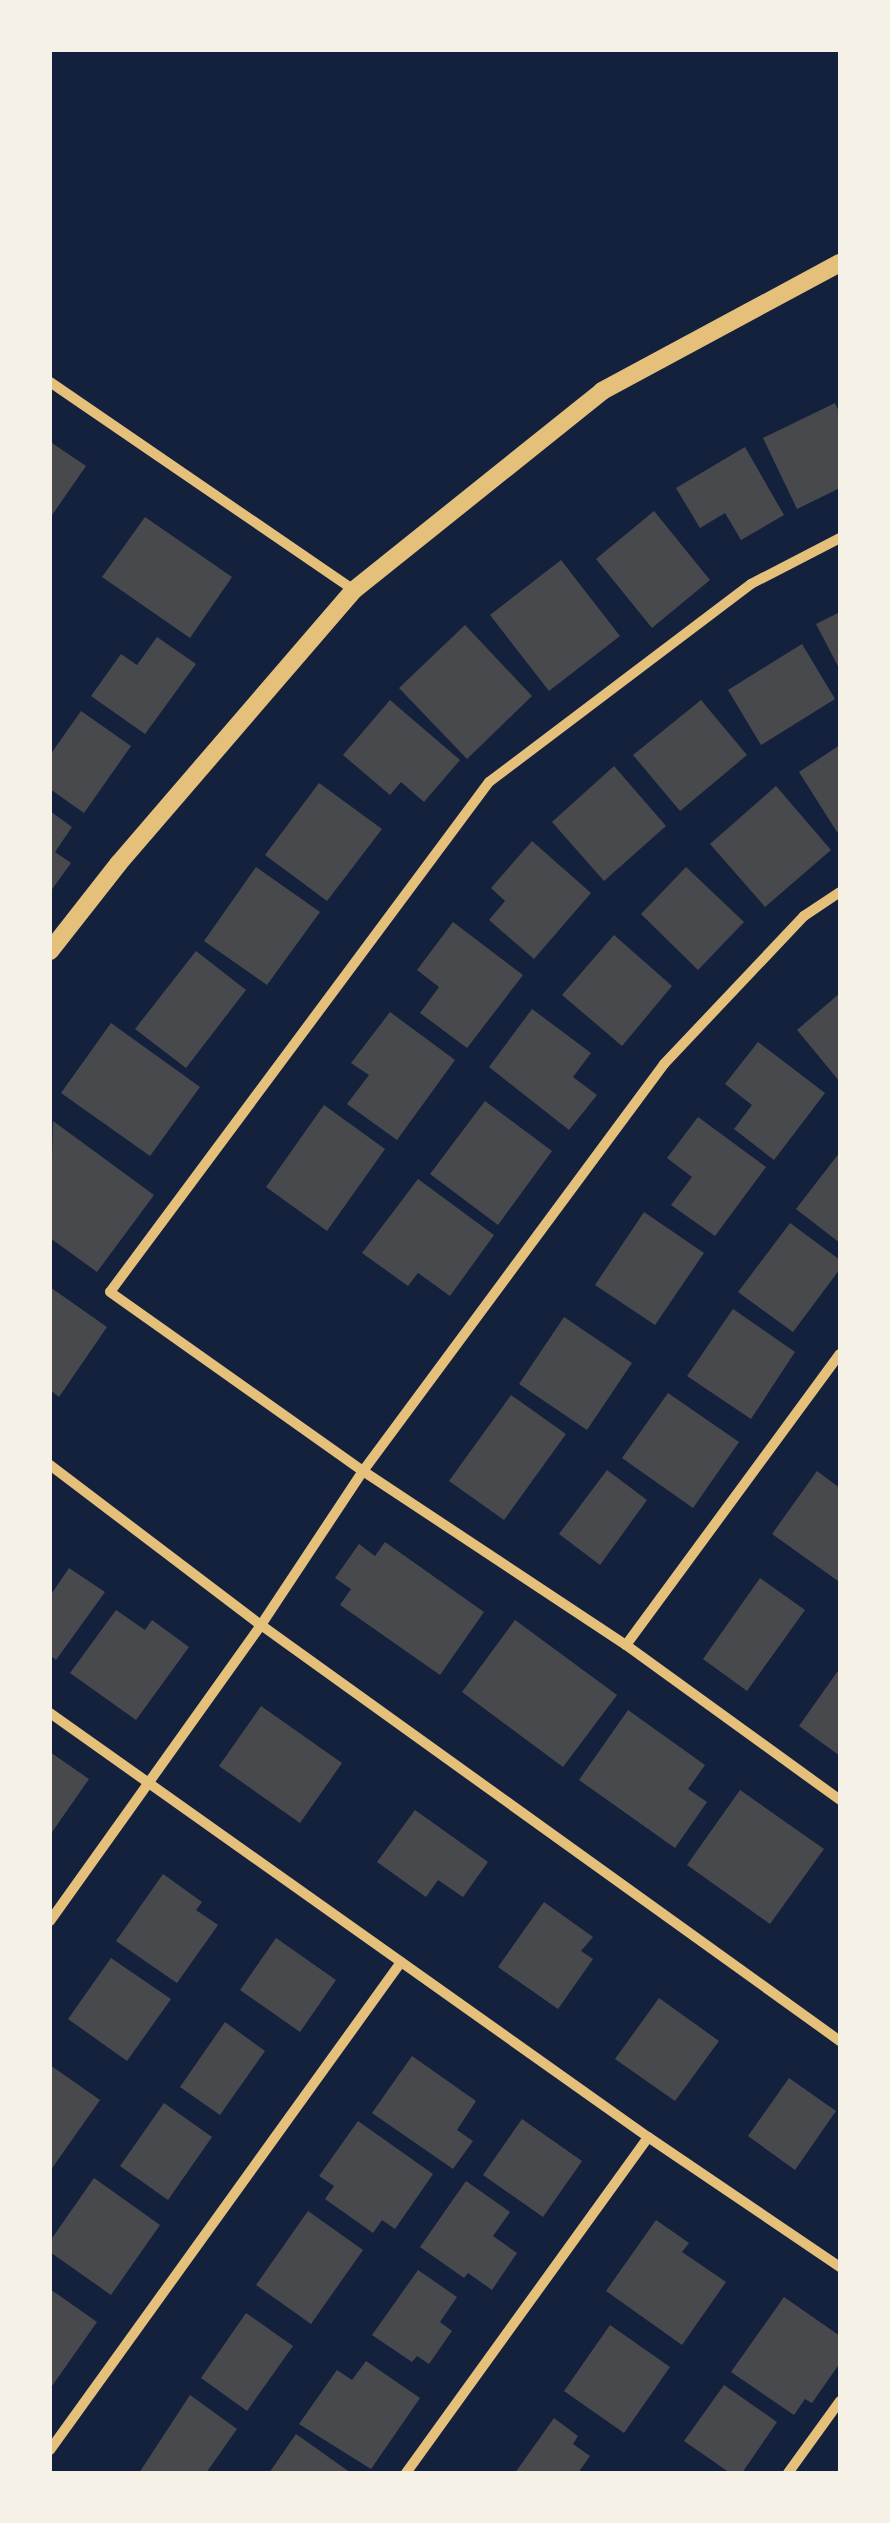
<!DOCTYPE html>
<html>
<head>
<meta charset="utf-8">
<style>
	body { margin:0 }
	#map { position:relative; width:890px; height:2523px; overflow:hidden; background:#14213d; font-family:"DM Sans",sans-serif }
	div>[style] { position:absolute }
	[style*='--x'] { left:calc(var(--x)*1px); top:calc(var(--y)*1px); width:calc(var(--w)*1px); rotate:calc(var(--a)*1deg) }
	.building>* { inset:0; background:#48494c }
	.minor>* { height:10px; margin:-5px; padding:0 5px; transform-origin:5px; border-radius:5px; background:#e5c07b }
	.tertiary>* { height:18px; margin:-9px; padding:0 9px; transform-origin:9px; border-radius:9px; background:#e5c07b }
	span { translate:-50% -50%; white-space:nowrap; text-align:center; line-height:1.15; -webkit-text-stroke:8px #f6f1e7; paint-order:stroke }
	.frame { position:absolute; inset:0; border:52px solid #f6f1e7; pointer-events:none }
</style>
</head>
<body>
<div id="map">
	<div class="building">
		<i style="clip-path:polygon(835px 403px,840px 414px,840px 488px,797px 509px,763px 438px)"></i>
		<i style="clip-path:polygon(52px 443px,86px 466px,50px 518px,50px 446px)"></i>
		<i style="clip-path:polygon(745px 447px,784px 515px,741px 540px,725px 513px,700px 528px,676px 488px)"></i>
		<i style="clip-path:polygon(654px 511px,710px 580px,652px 628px,596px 559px)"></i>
		<i style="clip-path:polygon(145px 517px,232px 577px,190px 638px,102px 577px)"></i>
		<i style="clip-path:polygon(561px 560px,620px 636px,549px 691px,490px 615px)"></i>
		<i style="clip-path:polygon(840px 612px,840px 670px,816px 624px)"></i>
		<i style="clip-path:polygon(465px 625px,532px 696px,467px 759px,399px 688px)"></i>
		<i style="clip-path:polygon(157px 637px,196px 664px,145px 734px,91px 696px,121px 654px,137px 665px)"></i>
		<i style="clip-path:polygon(802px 644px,835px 699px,761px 745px,728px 690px)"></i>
		<i style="clip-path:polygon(390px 700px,460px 760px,424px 802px,401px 782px,390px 795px,343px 755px)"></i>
		<i style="clip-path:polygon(701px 700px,747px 755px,680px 811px,633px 755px)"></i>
		<i style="clip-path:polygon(81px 711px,131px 746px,84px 813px,50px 789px,50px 755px)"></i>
		<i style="clip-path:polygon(840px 745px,840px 830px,837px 832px,799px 772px)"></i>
		<i style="clip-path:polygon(614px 766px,666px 826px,604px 881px,552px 822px)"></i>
		<i style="clip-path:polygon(319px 783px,382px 829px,327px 901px,265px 855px)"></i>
		<i style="clip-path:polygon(776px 786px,831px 850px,765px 907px,710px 844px)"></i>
		<i style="clip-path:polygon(50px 811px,72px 827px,55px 852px,71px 863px,50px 892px)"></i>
		<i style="clip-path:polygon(532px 841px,591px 893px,534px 959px,489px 920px,505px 901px,491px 888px)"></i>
		<i style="clip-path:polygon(256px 867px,320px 912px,267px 985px,204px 941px)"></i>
		<i style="clip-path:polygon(686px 867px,744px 922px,698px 970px,641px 914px)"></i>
		<i style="clip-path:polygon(453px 922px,523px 975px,467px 1048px,420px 1013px,439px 987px,417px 970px)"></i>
		<i style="clip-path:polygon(614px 935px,672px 986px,622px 1046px,562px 995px)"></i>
		<i style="clip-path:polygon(196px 951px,246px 990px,186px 1068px,135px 1029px)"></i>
		<i style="clip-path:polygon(840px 993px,840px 1082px,797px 1030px)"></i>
		<i style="clip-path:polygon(532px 1009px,591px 1053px,573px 1077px,597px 1095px,569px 1130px,489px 1067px)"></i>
		<i style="clip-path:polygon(390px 1012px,455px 1060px,397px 1140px,347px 1104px,369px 1075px,351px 1063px)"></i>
		<i style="clip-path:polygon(111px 1023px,200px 1087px,150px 1156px,61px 1093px)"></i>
		<i style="clip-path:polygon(758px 1042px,825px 1093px,774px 1160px,734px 1129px,752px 1105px,725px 1084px)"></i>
		<i style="clip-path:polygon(485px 1101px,552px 1151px,498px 1225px,430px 1174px)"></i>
		<i style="clip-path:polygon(324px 1105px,385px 1149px,327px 1231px,266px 1187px)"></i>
		<i style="clip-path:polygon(698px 1117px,766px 1167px,715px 1236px,671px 1205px,692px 1177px,667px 1158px)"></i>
		<i style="clip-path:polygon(53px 1121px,154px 1195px,97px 1272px,50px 1238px)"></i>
		<i style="clip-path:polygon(840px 1152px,840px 1243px,796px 1209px)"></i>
		<i style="clip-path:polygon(418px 1179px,494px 1235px,450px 1296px,418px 1273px,408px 1286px,362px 1253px)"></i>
		<i style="clip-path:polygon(644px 1212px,704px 1253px,655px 1325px,595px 1285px)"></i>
		<i style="clip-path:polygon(790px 1223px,840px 1260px,840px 1269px,793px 1332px,738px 1292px)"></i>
		<i style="clip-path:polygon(50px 1287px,107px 1327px,59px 1397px,50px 1390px)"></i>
		<i style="clip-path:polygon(733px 1309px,795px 1352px,751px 1419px,687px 1376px)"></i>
		<i style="clip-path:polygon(564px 1317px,632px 1363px,587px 1430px,519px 1384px)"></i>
		<i style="clip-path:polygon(668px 1393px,739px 1442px,693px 1508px,622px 1458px)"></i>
		<i style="clip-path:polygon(511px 1395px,566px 1434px,504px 1520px,449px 1481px)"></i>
		<i style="clip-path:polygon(607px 1470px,647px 1500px,600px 1565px,559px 1534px)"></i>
		<i style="clip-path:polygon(817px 1471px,840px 1488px,838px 1581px,772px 1534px)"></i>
		<i style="clip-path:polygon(385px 1542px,484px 1612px,440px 1675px,340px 1605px,351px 1589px,335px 1578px,359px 1544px,375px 1556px)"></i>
		<i style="clip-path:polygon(69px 1568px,105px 1592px,56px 1660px,50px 1655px,50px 1596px)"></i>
		<i style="clip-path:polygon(760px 1578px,805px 1610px,747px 1691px,703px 1659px)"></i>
		<i style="clip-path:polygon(116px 1610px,145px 1630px,152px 1620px,189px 1647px,136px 1720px,70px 1673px)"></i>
		<i style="clip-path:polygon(515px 1620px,617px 1695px,563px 1767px,462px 1692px)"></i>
		<i style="clip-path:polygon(840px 1668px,840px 1756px,799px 1726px)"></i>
		<i style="clip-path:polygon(261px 1706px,342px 1763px,300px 1823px,219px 1766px)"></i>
		<i style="clip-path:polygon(628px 1710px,705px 1765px,688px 1789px,707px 1802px,675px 1848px,579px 1780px)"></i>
		<i style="clip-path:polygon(50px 1752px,89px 1779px,50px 1835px)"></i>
		<i style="clip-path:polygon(740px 1790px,824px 1849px,770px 1924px,687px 1865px)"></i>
		<i style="clip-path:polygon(415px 1810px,488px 1862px,463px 1897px,438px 1880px,426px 1897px,377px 1862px)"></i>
		<i style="clip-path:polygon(163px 1874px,202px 1902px,196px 1910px,218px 1925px,177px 1983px,116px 1941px)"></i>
		<i style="clip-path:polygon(544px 1902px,593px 1937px,581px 1951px,593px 1959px,558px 2009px,498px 1967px)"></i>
		<i style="clip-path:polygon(276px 1938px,336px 1980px,300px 2032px,240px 1990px)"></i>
		<i style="clip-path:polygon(111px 1958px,171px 1999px,127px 2061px,68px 2019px)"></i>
		<i style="clip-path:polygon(659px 1998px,719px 2041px,675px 2101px,615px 2059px)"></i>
		<i style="clip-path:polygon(225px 2022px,265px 2051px,220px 2115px,180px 2087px)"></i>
		<i style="clip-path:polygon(412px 2056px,476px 2101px,457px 2130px,473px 2141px,453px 2169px,372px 2113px)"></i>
		<i style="clip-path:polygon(50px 2065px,100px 2100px,50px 2171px)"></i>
		<i style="clip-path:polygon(789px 2078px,836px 2111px,795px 2170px,748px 2136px)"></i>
		<i style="clip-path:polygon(164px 2103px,212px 2137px,168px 2200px,120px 2166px)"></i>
		<i style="clip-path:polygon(522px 2119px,582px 2161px,543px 2217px,483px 2175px)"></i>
		<i style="clip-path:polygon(358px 2121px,433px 2174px,395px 2229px,382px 2220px,373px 2233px,325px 2199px,334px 2186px,319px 2176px)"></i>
		<i style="clip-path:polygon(94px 2178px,160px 2225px,111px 2295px,50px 2252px,50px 2241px)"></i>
		<i style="clip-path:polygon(466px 2181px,510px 2212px,493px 2236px,517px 2253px,492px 2290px,468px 2273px,464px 2278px,420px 2247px)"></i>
		<i style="clip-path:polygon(308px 2211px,363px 2250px,311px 2324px,256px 2285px)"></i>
		<i style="clip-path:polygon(656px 2220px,689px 2243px,682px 2252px,726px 2282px,682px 2345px,606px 2291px)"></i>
		<i style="clip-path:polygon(418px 2270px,457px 2297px,440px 2322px,452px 2331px,429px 2364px,417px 2356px,412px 2362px,372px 2335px)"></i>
		<i style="clip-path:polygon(50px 2289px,97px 2322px,52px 2386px,50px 2385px)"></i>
		<i style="clip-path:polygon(784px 2297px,840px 2336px,840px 2363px,812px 2403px,805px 2399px,794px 2415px,731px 2372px)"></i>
		<i style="clip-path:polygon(246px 2313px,293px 2346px,247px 2411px,201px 2378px)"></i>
		<i style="clip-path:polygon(610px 2325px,670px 2367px,624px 2433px,564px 2391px)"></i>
		<i style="clip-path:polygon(366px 2361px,420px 2398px,371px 2469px,299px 2424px,337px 2370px,352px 2380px)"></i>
		<i style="clip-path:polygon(724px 2385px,777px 2422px,742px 2473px,730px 2473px,684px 2441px)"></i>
		<i style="clip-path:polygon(190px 2395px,237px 2429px,206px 2473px,139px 2473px)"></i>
		<i style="clip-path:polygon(554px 2418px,578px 2436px,573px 2444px,590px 2456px,578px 2473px,515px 2473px)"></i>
		<i style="clip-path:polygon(296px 2434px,351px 2473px,269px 2473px)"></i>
	</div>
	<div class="minor">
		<i style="--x:50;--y:382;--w:368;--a:34.4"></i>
		<i style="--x:840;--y:538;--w:100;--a:152.7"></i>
		<i style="--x:751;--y:584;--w:328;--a:142.9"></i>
		<i style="--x:489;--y:782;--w:635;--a:126.62"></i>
		<i style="--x:110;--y:1292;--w:310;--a:35.3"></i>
		<i style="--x:363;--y:1471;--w:315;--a:33.5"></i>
		<i style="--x:626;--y:1645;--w:264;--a:35.9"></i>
		<i style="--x:50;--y:1465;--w:265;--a:37.2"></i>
		<i style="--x:261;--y:1625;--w:713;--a:35.7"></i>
		<i style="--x:626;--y:1645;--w:361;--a:-53.7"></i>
		<i style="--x:50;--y:1713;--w:733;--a:35.34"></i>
		<i style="--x:648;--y:2137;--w:232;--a:34.1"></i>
		<i style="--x:50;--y:1921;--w:364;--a:-54.5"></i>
		<i style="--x:261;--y:1625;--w:185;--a:-56.5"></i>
		<i style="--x:363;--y:1471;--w:506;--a:-53.51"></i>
		<i style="--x:664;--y:1064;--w:204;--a:-46.6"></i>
		<i style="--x:804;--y:916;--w:43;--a:-33.7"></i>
		<i style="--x:50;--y:2450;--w:601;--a:-54.27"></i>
		<i style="--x:406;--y:2473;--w:414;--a:-54.2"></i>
		<i style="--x:788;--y:2473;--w:89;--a:-54.2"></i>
	</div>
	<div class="tertiary">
		<i style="--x:50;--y:951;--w:112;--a:-51.9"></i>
		<i style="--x:119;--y:863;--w:360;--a:-49.3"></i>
		<i style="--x:354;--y:590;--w:318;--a:-38.7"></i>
		<i style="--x:602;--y:391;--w:270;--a:-28.3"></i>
	</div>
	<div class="frame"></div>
</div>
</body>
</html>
